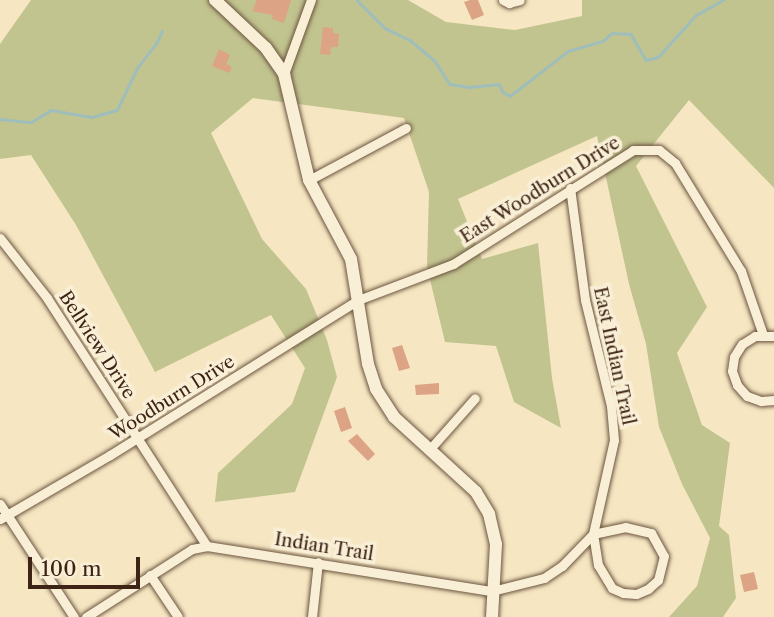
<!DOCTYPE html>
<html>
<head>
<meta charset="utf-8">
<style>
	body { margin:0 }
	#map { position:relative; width:774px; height:617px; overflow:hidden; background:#f6e7c2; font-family:"Libre Caslon Text",serif }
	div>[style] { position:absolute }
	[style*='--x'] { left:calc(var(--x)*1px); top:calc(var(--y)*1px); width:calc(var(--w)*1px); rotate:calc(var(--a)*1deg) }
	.green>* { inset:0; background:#c2c48f }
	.stream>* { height:2.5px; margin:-1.25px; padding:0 1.25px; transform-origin:1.25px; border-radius:1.25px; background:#9fbebb }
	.building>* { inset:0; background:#dca384 }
	.roads { filter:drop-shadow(0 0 2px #6c5540) drop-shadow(0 0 2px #6c5540) }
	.street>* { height:9px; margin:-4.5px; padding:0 4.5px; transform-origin:4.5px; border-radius:4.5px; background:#f9efd7 }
	.secondary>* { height:12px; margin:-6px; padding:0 6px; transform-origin:6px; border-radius:6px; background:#f9efd7 }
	span { translate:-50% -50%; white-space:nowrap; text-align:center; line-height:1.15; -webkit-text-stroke:7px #f9efd7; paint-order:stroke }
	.street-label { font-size:18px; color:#3e2415 }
	.scale { position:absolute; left:28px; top:557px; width:112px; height:32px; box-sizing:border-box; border:4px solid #3e2415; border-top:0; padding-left:9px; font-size:21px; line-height:24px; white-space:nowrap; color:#3e2415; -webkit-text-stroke:5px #f9efd7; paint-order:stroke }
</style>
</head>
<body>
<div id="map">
	<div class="green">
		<i style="clip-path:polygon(31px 0,408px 0,446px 22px,515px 30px,582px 16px,582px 0,774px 0,774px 188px,689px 100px,636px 166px,707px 307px,677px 353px,702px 425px,730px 443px,719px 526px,729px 535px,736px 598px,723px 617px,669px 617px,697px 586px,710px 538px,682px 484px,659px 427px,646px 344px,629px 284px,597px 136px,458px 199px,482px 259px,538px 243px,552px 378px,561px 428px,514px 402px,496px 346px,445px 342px,427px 267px,429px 192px,404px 118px,253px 98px,211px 133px,262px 239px,306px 289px,327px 340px,337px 377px,295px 492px,215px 502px,218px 473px,292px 404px,305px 368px,271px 315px,155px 372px,76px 225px,31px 155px,0 159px,0 44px)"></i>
	</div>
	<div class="stream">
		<i style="--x:357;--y:0;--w:40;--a:45"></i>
		<i style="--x:385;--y:28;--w:28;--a:26"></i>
		<i style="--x:410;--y:40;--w:33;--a:40"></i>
		<i style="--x:435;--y:61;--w:27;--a:57"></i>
		<i style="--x:450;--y:84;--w:20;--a:9"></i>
		<i style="--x:470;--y:87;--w:29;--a:-6"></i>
		<i style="--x:499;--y:84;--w:9;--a:63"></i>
		<i style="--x:503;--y:92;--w:8;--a:30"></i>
		<i style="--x:510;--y:96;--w:73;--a:-37.8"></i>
		<i style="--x:568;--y:51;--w:36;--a:-16"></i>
		<i style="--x:603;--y:41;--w:12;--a:-42"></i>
		<i style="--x:612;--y:33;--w:19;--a:3"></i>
		<i style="--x:631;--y:34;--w:30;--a:60"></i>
		<i style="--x:646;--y:60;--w:12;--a:-14"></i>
		<i style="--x:658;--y:57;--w:57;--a:-47.9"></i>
		<i style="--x:696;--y:15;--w:31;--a:-29"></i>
		<i style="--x:0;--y:119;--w:31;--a:6"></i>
		<i style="--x:31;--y:122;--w:23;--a:-31"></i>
		<i style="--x:51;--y:110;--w:42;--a:9.7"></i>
		<i style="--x:92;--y:117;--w:26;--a:-16"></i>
		<i style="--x:117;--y:110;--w:47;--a:-64.5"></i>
		<i style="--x:137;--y:68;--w:31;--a:-52"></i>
		<i style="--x:156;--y:44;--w:14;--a:-65"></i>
	</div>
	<div class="building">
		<i style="clip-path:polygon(257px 0,291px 0,284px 23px,272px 19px,273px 15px,252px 11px)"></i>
		<i style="clip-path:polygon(470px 0,478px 0,484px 15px,472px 20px,464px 2px)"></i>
		<i style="clip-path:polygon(323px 27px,333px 28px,333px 33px,339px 34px,338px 47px,331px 47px,330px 55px,320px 54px)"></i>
		<i style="clip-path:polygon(219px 49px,230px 55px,226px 64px,232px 67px,229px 73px,212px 66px)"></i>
		<i style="clip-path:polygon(402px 345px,410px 368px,399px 371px,392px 348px)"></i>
		<i style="clip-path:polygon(439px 383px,439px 394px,416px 395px,415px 385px)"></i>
		<i style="clip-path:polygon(345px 407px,352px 428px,341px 432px,334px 411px)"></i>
		<i style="clip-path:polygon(357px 434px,375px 454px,368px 461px,348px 441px)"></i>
		<i style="clip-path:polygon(754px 572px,758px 589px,744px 592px,740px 575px)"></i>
	</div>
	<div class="roads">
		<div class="street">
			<i style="--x:503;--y:0;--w:7;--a:27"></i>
			<i style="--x:509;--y:3;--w:11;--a:-15"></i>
			<i style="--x:284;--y:74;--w:79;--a:-70"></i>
			<i style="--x:309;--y:180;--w:110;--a:-28.2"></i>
			<i style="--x:0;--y:238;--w:76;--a:51.9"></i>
			<i style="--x:47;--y:298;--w:295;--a:57.2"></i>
			<i style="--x:774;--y:336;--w:19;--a:180"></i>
			<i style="--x:755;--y:336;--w:15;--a:148"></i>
			<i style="--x:742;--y:344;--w:15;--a:122"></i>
			<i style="--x:734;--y:357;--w:14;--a:98"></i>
			<i style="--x:732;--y:371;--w:15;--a:70"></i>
			<i style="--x:737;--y:385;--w:15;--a:48"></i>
			<i style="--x:747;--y:396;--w:15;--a:20"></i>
			<i style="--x:761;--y:401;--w:13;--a:-4"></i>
			<i style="--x:429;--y:450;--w:69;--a:-48.5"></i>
			<i style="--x:0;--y:504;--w:135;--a:56.8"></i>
			<i style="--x:0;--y:519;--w:127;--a:-30.2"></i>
			<i style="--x:110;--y:455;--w:292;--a:-32"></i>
			<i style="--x:358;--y:300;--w:102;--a:-20.8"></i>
			<i style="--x:453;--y:264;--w:213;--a:-32.3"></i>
			<i style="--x:633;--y:150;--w:26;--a:0"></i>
			<i style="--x:659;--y:150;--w:21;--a:39"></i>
			<i style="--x:675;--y:163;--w:127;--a:58.6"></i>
			<i style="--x:741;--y:271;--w:68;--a:71"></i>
			<i style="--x:625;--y:527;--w:27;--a:13"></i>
			<i style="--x:651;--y:533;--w:26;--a:61"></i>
			<i style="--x:664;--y:556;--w:25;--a:104"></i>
			<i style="--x:658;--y:580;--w:13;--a:138"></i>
			<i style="--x:648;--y:589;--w:13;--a:157"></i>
			<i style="--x:636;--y:594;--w:13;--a:-176"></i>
			<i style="--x:623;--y:593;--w:12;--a:-156"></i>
			<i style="--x:612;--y:588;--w:27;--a:-121"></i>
			<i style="--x:598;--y:565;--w:31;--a:-99"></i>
			<i style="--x:593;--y:534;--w:33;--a:-12"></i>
			<i style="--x:150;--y:575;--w:50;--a:56.3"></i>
			<i style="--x:86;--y:617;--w:126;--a:-32.7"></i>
			<i style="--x:192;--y:549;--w:15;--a:-11"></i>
			<i style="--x:207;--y:546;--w:289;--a:9"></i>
			<i style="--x:492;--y:591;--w:54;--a:-14"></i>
			<i style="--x:544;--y:578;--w:22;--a:-34"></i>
			<i style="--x:562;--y:566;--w:45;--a:-45.9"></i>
			<i style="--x:593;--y:534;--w:96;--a:-77.4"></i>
			<i style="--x:614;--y:440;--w:34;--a:-95"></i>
			<i style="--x:611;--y:406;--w:109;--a:-103.8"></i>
			<i style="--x:585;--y:300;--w:113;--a:-97.6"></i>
			<i style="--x:312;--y:617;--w:55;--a:-83.8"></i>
		</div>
		<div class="secondary">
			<i style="--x:215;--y:0;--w:70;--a:43.3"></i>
			<i style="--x:266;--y:48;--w:32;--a:55"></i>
			<i style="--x:284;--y:74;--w:109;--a:76.7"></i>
			<i style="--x:309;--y:180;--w:89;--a:62"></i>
			<i style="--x:351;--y:259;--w:106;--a:80.8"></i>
			<i style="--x:368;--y:364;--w:26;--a:72"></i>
			<i style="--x:376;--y:389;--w:33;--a:57"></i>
			<i style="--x:394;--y:417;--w:111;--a:42.4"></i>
			<i style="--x:476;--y:492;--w:26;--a:59"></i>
			<i style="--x:489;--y:514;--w:31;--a:77"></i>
			<i style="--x:496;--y:544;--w:73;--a:93.1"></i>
		</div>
	</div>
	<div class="street-label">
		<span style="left:540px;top:190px;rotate:-32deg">East Woodburn Drive</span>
		<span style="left:97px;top:345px;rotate:57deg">Bellview Drive</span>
		<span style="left:614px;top:356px;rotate:78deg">East Indian Trail</span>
		<span style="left:172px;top:398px;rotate:-32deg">Woodburn Drive</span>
		<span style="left:324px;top:547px;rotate:9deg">Indian Trail</span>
	</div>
	<div class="scale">100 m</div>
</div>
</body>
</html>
